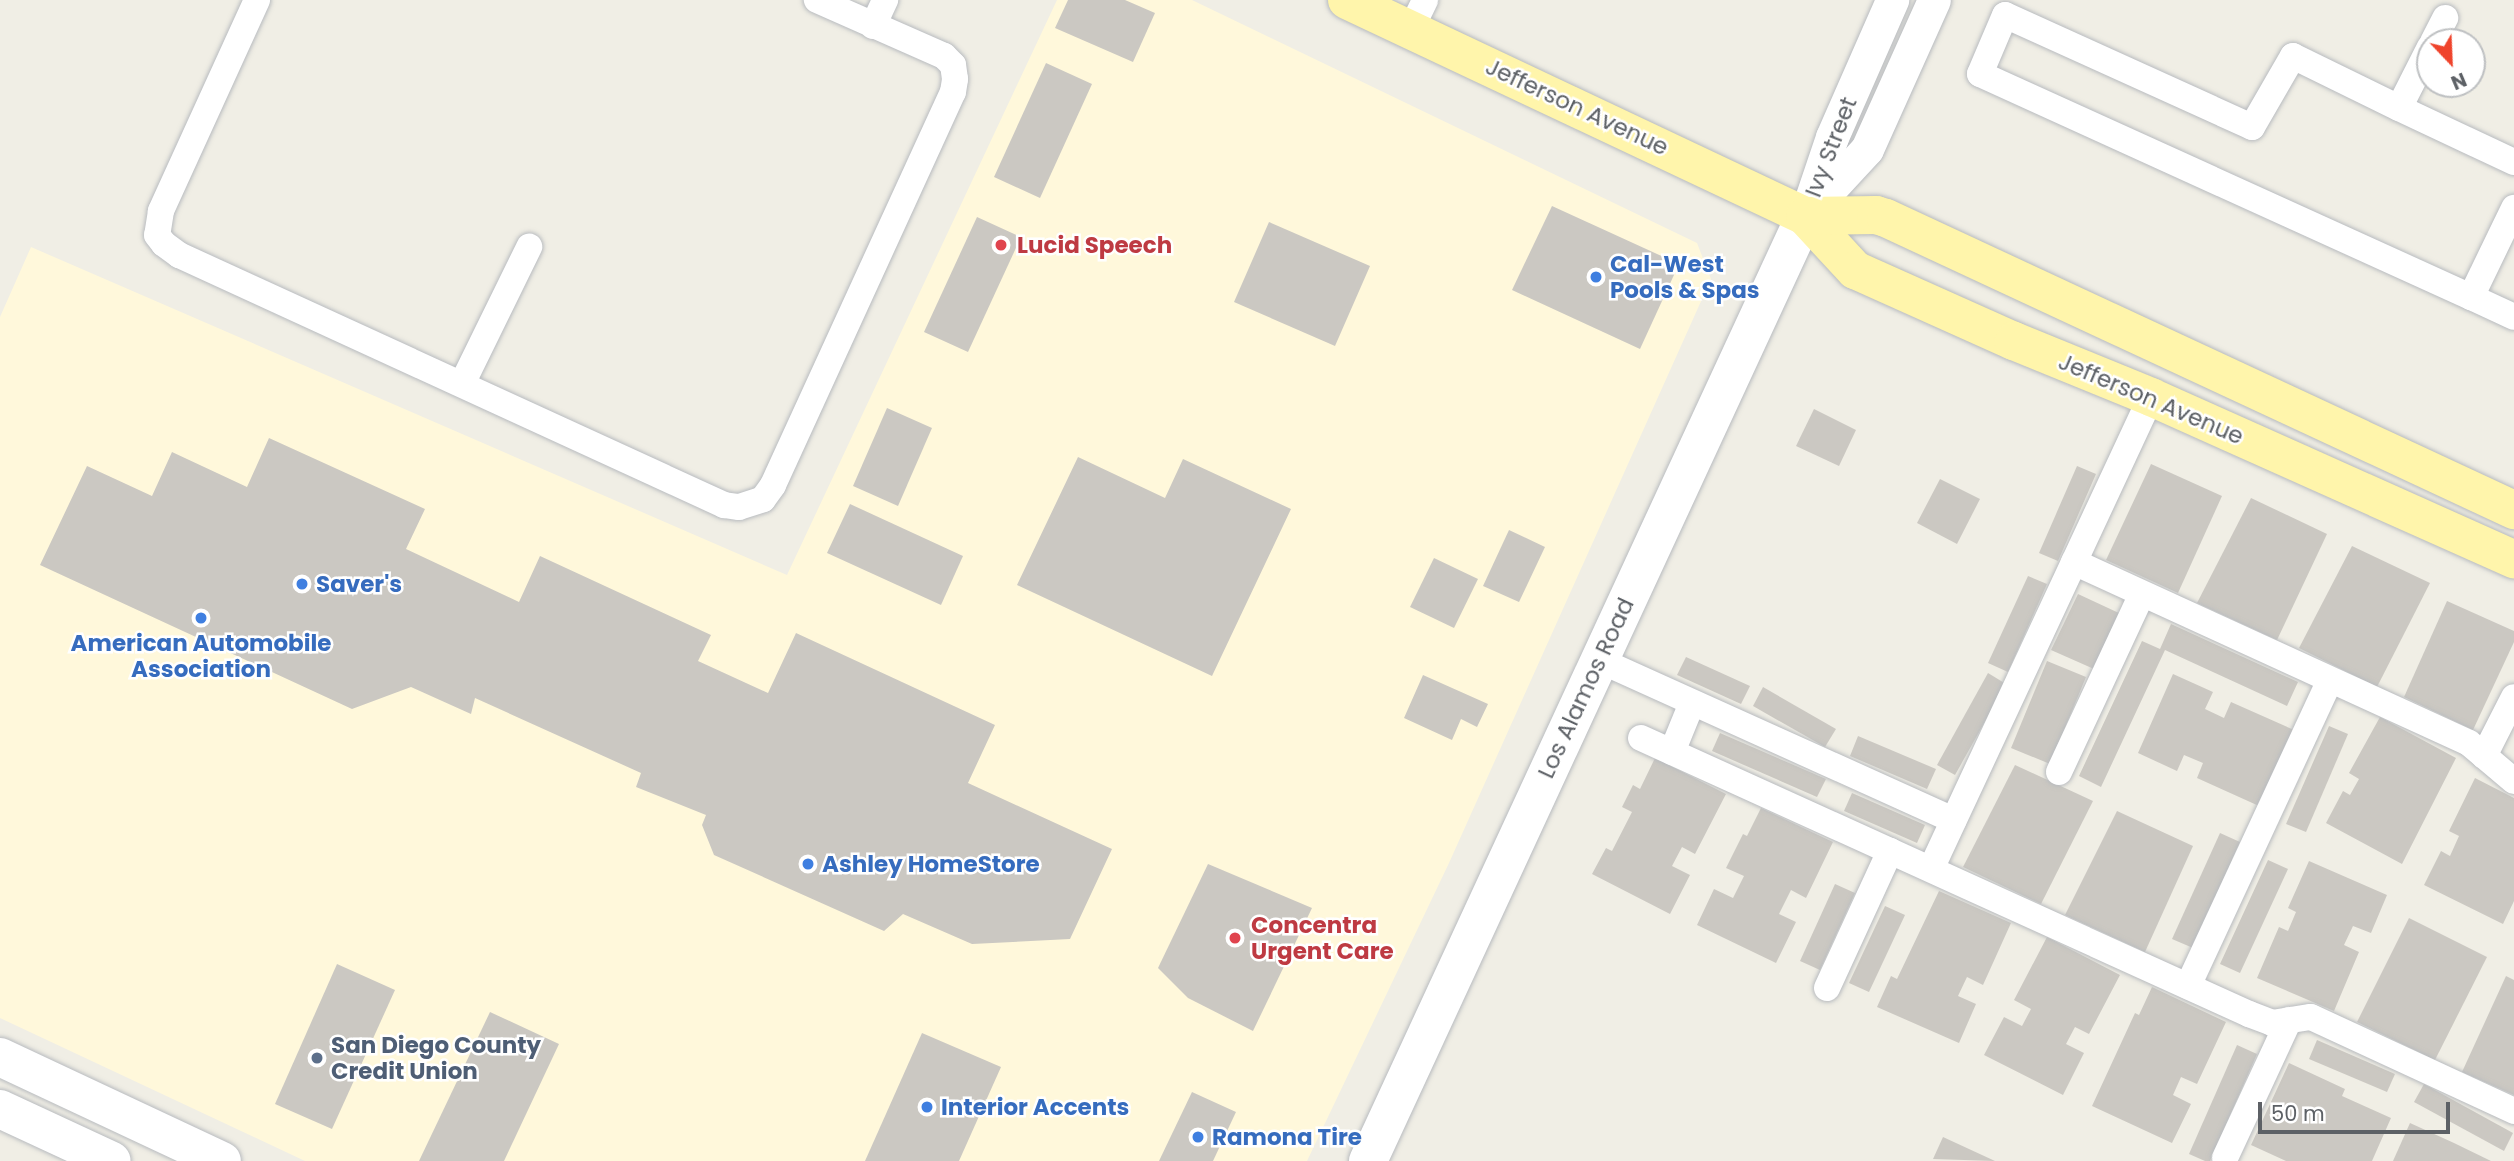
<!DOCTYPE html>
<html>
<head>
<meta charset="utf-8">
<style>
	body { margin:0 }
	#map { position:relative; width:2514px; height:1161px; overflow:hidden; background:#f0eee5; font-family:Poppins,sans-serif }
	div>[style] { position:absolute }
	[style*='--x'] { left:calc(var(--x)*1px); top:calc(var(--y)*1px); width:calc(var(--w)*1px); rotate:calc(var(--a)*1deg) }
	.commercial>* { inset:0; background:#fff8db }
	.building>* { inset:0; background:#cbc8c2 }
	.roads { filter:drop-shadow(0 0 2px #b8bbbf) drop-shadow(0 0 2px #b8bbbf) }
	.minor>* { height:26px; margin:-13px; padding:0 13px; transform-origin:13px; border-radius:13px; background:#fff }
	.tertiary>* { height:33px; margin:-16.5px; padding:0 16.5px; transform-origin:16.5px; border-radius:16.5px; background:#fff }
	.secondary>* { height:38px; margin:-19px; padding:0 19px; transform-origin:19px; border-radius:19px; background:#fff }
	.primary>* { height:38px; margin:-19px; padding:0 19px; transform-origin:19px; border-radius:19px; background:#fff5ab }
	.dots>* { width:19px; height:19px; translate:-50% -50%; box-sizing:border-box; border:4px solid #fff; border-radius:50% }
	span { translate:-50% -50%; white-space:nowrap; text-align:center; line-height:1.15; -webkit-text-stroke:5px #fff; paint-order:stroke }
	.street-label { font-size:23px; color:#5d6166 }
	.health-label { font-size:23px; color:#be3a42; font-weight:700 }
	.left { translate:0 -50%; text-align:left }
	.shop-label { font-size:23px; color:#366cbe; font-weight:700 }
	.service-label { font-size:23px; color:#4e5e75; font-weight:700 }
	.north { position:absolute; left:2416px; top:28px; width:70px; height:70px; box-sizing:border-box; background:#fff; border:2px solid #bec0c2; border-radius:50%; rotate:157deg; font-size:19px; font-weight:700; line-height:28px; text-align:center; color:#5d6166 }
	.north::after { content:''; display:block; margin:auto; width:24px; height:32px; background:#ef442c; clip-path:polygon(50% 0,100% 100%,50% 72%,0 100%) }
	.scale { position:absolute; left:2258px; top:1102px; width:192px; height:32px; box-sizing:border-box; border:4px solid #5d6166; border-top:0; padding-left:9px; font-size:21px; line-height:24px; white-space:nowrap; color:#5d6166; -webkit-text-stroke:5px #fff; paint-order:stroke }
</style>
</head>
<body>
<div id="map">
	<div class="commercial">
		<i style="clip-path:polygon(1057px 0,1192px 0,1697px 243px,1711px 279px,1449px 863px,1307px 1161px,305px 1161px,0 1018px,0 317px,31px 247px,787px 575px)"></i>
	</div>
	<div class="building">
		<i style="clip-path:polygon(1068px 0,1125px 0,1155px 13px,1133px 62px,1055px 28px)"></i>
		<i style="clip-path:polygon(1046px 63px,1092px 84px,1040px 198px,994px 177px)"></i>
		<i style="clip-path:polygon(1552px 206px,1679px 264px,1640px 349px,1512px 290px)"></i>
		<i style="clip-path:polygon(977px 217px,1021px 237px,968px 352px,924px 332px)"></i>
		<i style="clip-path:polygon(1269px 222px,1370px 266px,1335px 346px,1234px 302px)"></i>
		<i style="clip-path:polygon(887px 408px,932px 428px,898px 506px,853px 486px)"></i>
		<i style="clip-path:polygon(1814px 409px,1856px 430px,1839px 466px,1796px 446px)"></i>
		<i style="clip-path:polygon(269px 438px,425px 509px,406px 549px,519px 602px,540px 556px,711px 635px,698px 661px,768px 693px,796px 633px,995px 725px,968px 783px,1112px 849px,1070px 939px,972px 944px,903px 914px,884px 931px,714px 855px,702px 825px,706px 815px,636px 787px,641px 773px,475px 698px,471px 714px,411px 687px,352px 709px,40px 565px,87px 466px,152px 496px,172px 452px,247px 487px)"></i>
		<i style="clip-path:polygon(1078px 457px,1165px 498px,1183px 459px,1291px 509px,1212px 676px,1017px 585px)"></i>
		<i style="clip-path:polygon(2151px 464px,2222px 496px,2178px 593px,2106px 560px)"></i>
		<i style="clip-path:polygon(2077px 466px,2096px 474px,2058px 561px,2039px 553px)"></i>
		<i style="clip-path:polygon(1940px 479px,1980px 499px,1957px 544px,1917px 523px)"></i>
		<i style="clip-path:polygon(2251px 498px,2327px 534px,2277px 640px,2197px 603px)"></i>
		<i style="clip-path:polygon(850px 504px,963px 556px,941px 605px,827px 553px)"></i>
		<i style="clip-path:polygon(1509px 530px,1545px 547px,1519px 602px,1483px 586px)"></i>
		<i style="clip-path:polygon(2352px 546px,2430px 583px,2377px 687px,2299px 648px)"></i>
		<i style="clip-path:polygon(1434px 558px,1478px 579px,1454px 628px,1410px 607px)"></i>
		<i style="clip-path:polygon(2028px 576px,2047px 584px,2008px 672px,1988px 663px)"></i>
		<i style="clip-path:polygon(2078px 594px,2121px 614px,2094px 669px,2051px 650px)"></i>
		<i style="clip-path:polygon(2447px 601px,2514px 631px,2514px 642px,2473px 730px,2404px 697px)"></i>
		<i style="clip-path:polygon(2171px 624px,2298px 682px,2287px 706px,2165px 650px,2101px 787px,2079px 776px,2142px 641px,2160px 649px)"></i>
		<i style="clip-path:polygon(1686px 657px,1750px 686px,1741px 704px,1677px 675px)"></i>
		<i style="clip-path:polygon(2047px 661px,2086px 677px,2050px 764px,2011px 748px)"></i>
		<i style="clip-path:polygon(1988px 673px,2006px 684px,1955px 775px,1937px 765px)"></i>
		<i style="clip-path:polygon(2173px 674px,2213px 692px,2205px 709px,2224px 718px,2231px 702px,2294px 730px,2259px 806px,2197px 778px,2203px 763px,2184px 755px,2177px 771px,2138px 753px)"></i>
		<i style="clip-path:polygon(1423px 675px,1488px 704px,1477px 727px,1461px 719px,1452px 740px,1404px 718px)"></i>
		<i style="clip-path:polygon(1763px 687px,1836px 729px,1825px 747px,1753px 706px)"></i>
		<i style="clip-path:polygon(2380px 717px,2456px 758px,2402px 864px,2326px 823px,2343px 791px,2350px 795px,2359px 779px,2349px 773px)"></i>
		<i style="clip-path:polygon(2329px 726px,2348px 734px,2306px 832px,2286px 824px)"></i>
		<i style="clip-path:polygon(1720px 733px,1826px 779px,1817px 797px,1712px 751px)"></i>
		<i style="clip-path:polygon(1858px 736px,1936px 769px,1927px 789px,1850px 756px)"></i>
		<i style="clip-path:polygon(1655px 758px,1726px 794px,1695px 854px,1682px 847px,1672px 866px,1690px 875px,1670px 914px,1592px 874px,1606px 848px,1612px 851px,1632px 812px,1622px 807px,1633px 785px,1640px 789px)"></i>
		<i style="clip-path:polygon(2015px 765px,2093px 801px,2041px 904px,1963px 867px)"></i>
		<i style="clip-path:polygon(2475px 778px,2514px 798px,2514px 901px,2503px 924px,2424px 885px,2441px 851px,2450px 856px,2459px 836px,2449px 831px)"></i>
		<i style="clip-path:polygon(1852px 793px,1925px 825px,1917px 843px,1844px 811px)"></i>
		<i style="clip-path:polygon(1761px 808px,1833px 842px,1806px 898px,1791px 890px,1779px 914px,1796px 922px,1776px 963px,1697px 925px,1714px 889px,1733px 898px,1744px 876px,1726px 868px,1743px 834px,1747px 836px)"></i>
		<i style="clip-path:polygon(2117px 811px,2193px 846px,2145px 952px,2065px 915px)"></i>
		<i style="clip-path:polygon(2220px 833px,2240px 842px,2193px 948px,2172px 939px)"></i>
		<i style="clip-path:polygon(2268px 860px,2288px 869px,2240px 973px,2220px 964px)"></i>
		<i style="clip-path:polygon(2309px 861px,2387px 895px,2371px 933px,2353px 926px,2344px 945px,2359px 952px,2334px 1011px,2257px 978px,2279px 927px,2288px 931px,2296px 912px,2288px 908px)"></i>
		<i style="clip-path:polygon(1208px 864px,1312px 908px,1253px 1031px,1188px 998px,1158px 968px)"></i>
		<i style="clip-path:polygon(1835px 884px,1855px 893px,1820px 970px,1800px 961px)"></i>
		<i style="clip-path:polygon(1939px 891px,2011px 923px,1983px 985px,1967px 977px,1958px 996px,1976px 1004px,1959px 1043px,1877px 1007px,1891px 976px,1897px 979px)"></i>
		<i style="clip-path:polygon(1885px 906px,1905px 915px,1869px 992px,1849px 983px)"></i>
		<i style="clip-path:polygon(2409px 918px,2487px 957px,2435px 1060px,2357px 1022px)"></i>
		<i style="clip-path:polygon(2047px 937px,2120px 975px,2089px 1034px,2075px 1027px,2066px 1044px,2084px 1053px,2063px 1095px,1984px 1055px,2004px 1017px,2022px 1026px,2031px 1009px,2014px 1000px)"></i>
		<i style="clip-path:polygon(337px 964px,395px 990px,332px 1129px,275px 1104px)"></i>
		<i style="clip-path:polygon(2506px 976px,2514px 980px,2514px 1095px,2462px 1072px)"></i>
		<i style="clip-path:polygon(2152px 987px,2226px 1022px,2197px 1084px,2181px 1077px,2173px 1095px,2191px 1104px,2172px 1143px,2092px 1106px,2135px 1013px,2139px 1015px)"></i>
		<i style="clip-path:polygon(490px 1012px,559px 1044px,504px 1161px,419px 1161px)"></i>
		<i style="clip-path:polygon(922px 1033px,1001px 1067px,959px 1161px,865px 1161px)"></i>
		<i style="clip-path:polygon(2317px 1040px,2395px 1074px,2387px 1092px,2309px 1059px)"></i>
		<i style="clip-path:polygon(2237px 1045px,2257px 1054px,2210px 1161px,2205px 1161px,2189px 1154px)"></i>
		<i style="clip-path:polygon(2289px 1063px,2345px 1089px,2342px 1096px,2391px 1118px,2372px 1161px,2286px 1161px,2251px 1145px)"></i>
		<i style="clip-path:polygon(2424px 1084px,2513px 1133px,2504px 1151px,2414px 1102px)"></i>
		<i style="clip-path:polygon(1192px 1092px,1236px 1112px,1213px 1161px,1159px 1161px)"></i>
		<i style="clip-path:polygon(2410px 1123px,2454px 1143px,2491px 1161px,2393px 1161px)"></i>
		<i style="clip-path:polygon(1943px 1137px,1995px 1161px,1933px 1159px)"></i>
	</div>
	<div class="roads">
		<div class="minor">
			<i style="--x:257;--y:0;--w:232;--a:114.5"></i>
			<i style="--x:161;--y:211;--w:24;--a:99"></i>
			<i style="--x:157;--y:235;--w:11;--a:52"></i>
			<i style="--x:164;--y:244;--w:19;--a:36"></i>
			<i style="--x:179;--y:255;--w:600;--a:24.64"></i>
			<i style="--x:724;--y:505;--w:15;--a:8"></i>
			<i style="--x:739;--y:507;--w:25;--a:-18"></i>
			<i style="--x:763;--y:499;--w:17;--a:-54"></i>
			<i style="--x:773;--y:485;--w:432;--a:-65.4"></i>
			<i style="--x:953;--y:92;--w:13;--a:-81"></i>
			<i style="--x:955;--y:79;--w:14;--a:-98"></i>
			<i style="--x:953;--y:65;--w:13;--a:-135"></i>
			<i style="--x:944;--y:56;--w:139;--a:-156.2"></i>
			<i style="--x:873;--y:26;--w:29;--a:-65"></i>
			<i style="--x:1411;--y:29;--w:32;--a:-64"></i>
			<i style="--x:2433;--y:42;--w:27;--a:-63"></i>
			<i style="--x:2430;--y:47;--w:68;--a:116.9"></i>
			<i style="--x:2399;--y:108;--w:118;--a:-153.9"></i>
			<i style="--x:2293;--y:56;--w:82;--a:120"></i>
			<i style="--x:2252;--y:127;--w:271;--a:-155.6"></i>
			<i style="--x:2005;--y:15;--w:64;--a:113"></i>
			<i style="--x:1980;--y:74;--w:539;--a:24.43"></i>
			<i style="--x:2471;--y:297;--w:99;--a:-64.2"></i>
			<i style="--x:2399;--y:108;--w:127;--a:25.2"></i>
			<i style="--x:2471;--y:297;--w:47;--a:24.9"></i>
			<i style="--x:462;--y:384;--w:153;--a:-63.9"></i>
			<i style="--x:2074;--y:562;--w:434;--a:24.6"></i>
			<i style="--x:2469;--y:743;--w:59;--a:40.2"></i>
			<i style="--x:1599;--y:660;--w:389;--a:24.3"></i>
			<i style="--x:1641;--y:738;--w:668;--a:24.42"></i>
			<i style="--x:2249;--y:1014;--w:25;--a:21"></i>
			<i style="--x:2272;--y:1023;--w:39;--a:-9"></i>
			<i style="--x:2311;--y:1017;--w:224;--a:24.8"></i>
			<i style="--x:1672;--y:752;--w:53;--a:-67.8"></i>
			<i style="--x:2484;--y:756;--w:66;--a:-63"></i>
			<i style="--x:2059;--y:772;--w:196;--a:-65"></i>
			<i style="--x:1931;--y:869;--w:521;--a:-65.01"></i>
			<i style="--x:2188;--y:986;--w:337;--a:-65.1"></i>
			<i style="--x:1827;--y:988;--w:151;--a:-65.3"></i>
			<i style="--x:2225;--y:1158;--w:152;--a:-65.1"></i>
		</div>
		<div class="tertiary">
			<i style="--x:1809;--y:205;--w:72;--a:-71.3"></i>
			<i style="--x:1832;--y:137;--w:150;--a:-66.3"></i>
			<i style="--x:1805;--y:216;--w:91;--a:-47.2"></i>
			<i style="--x:1867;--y:149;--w:163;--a:-65.8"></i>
		</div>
		<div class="secondary">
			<i style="--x:0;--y:1057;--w:245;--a:25.1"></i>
			<i style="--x:0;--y:1109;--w:123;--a:24.9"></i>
			<i style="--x:1368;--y:1161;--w:1041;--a:-65.18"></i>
		</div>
		<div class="primary">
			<i style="--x:1347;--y:0;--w:506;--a:25.25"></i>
			<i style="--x:1805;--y:216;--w:74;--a:47.2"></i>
			<i style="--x:1855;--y:270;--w:174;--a:24.1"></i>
			<i style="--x:2014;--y:341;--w:148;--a:22.2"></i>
			<i style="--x:2151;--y:397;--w:398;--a:24.1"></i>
			<i style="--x:1805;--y:216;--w:71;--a:-0.8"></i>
			<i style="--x:1876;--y:215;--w:10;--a:17"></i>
			<i style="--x:1886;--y:218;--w:693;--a:24.94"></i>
		</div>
	</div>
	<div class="dots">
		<i style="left:1001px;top:245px;background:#e0444e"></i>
		<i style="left:1596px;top:277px;background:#3f7fe0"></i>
		<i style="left:302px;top:584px;background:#3f7fe0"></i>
		<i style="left:201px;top:618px;background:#3f7fe0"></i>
		<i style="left:808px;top:864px;background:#3f7fe0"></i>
		<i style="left:1235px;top:938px;background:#e0444e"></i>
		<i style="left:317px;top:1058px;background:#5c6f8a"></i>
		<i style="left:927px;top:1107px;background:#3f7fe0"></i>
		<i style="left:1198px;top:1137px;background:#3f7fe0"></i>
	</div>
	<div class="street-label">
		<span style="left:1577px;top:107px;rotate:25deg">Jefferson Avenue</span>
		<span style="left:1831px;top:147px;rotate:-69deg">Ivy Street</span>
		<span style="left:2151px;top:399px;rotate:23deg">Jefferson Avenue</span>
		<span style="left:1586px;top:688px;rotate:-65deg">Los Alamos Road</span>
	</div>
	<div class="health-label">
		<span class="left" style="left:1017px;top:245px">Lucid Speech</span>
		<span class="left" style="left:1251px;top:938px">Concentra<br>Urgent Care</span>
	</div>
	<div class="shop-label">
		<span class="left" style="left:1610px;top:277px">Cal-West<br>Pools &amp; Spas</span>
		<span class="left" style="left:316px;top:584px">Saver's</span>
		<span style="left:201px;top:656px">American Automobile<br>Association</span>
		<span class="left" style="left:822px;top:864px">Ashley HomeStore</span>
		<span class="left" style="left:941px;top:1107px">Interior Accents</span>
		<span class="left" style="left:1212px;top:1137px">Ramona Tire</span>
	</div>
	<div class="service-label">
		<span class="left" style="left:331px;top:1058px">San Diego County<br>Credit Union</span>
	</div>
	<div class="north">N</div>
	<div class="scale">50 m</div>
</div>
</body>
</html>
